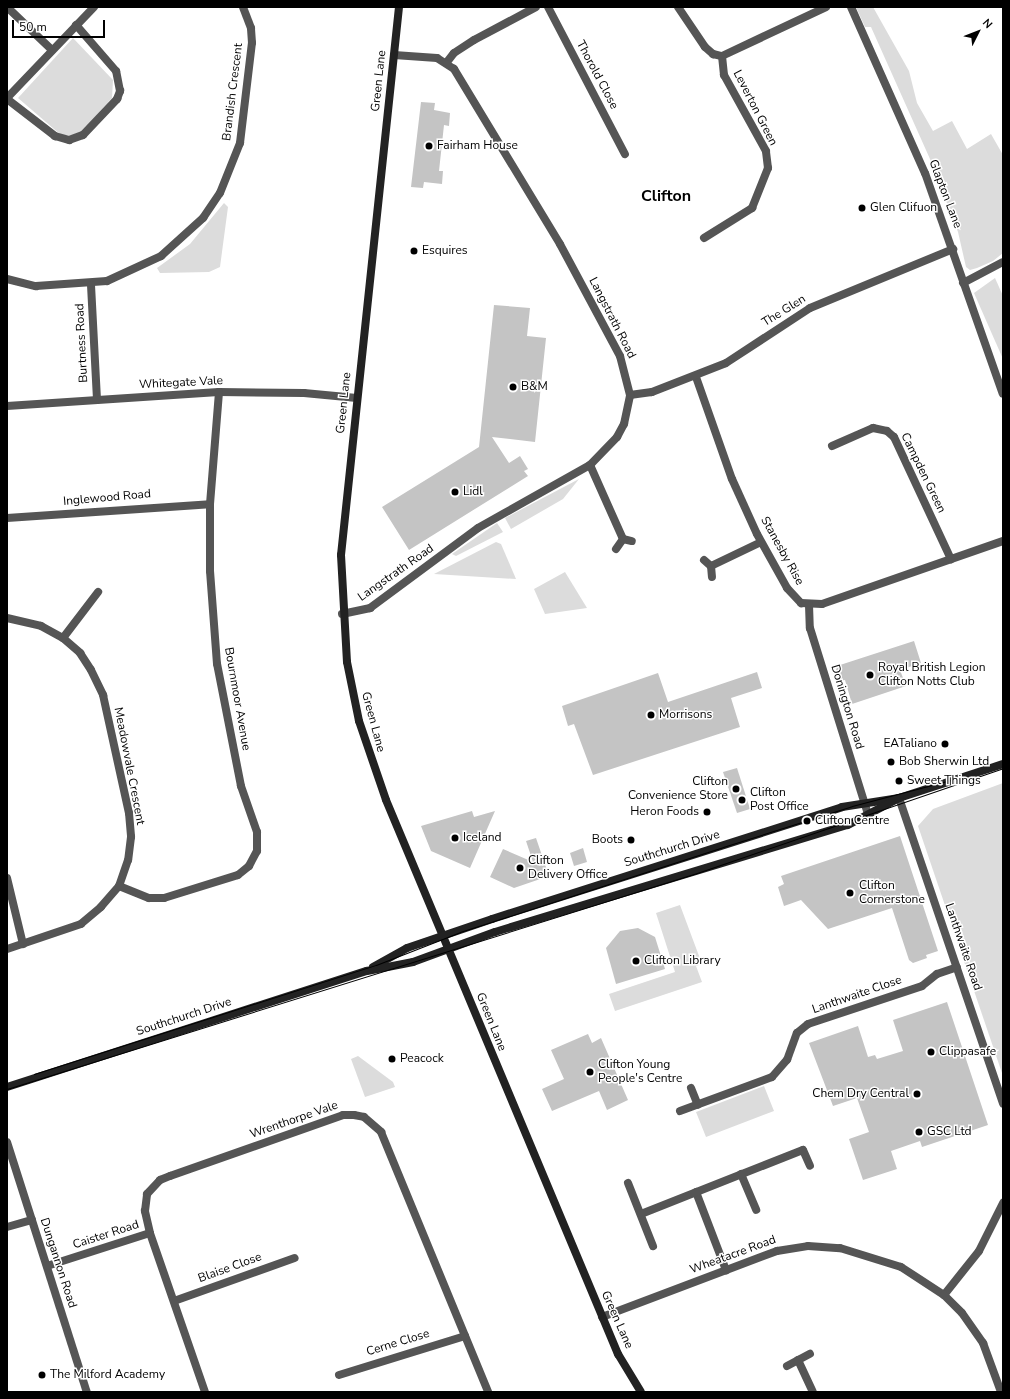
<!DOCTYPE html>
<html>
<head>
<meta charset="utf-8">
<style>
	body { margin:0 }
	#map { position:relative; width:1010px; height:1399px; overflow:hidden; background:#fff; font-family:"Nunito Sans",sans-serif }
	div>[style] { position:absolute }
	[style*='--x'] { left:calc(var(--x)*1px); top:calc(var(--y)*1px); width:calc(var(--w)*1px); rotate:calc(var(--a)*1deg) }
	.green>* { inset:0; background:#dcdcdc }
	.building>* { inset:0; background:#c4c4c4 }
	.street>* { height:8px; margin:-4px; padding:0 4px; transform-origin:4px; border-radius:4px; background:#555 }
	.secondary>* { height:8px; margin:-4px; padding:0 4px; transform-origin:4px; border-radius:4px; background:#222 }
	.tram>* { height:1px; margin:-0.5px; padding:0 0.5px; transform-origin:0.5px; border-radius:0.5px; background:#000 }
	.dots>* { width:11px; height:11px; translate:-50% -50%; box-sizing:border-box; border:2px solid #fff; border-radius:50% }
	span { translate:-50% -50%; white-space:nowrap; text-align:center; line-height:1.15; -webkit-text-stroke:3px #fff; paint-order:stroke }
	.street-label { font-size:12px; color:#000 }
	.poi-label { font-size:12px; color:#000 }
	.left { translate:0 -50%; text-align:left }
	.right { translate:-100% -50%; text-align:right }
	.district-label { font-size:16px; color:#000; font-weight:700 }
	.frame { position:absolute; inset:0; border:8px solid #000; pointer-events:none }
	.north { position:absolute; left:958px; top:12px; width:40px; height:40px; -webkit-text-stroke:3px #fff; paint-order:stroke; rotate:48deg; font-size:11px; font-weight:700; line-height:16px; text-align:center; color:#000 }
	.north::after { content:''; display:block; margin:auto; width:14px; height:18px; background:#000; clip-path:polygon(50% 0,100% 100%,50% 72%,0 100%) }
	.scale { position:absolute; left:12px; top:20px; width:93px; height:18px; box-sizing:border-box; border:2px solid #000; border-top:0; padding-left:5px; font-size:12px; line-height:14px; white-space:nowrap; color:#000; -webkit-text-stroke:3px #fff; paint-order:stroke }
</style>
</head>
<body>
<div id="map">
	<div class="green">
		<i style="clip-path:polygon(856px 7px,873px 7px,909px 71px,917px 103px,933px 131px,952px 121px,967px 149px,991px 134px,1003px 155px,1003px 253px,993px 261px,977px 268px,970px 270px,966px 267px,958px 232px,930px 159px,871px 27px,865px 27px)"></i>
		<i style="clip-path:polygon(73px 38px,113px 80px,112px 98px,78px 136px,61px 135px,18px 98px)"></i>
		<i style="clip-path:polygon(224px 203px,228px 207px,220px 267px,209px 272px,160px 273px,157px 268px,190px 244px)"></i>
		<i style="clip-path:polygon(995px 278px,1003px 296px,1003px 359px,974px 293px)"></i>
		<i style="clip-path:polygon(579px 479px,563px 499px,511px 529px,505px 518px)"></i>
		<i style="clip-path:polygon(497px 523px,503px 532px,456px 556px,452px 554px)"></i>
		<i style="clip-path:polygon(496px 542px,501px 544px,516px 579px,434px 574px)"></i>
		<i style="clip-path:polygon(565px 572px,587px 608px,545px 614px,534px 589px)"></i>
		<i style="clip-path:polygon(1003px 783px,1003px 1076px,918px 826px,933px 809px)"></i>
		<i style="clip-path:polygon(680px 905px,702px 964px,696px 966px,702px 982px,615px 1011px,609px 994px,675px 972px,656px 913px)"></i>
		<i style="clip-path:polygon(358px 1056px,393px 1082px,395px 1087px,365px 1097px,351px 1059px)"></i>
		<i style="clip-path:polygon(764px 1086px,774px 1111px,706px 1137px,696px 1112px)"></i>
	</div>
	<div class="building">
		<i style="clip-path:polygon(421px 102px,435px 103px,434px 110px,450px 113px,449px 126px,444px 125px,439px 171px,443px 171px,442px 184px,424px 182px,423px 188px,411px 187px)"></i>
		<i style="clip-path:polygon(494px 305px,530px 308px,527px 336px,546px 338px,535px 442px,492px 437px,509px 463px,520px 456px,528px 469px,524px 471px,528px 476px,409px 550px,382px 507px,479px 447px)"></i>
		<i style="clip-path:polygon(914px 641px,921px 663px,900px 670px,906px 686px,852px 704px,845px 680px,840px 681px,836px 669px,840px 665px)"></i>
		<i style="clip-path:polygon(757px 672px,762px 688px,731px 698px,740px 727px,593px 775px,574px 724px,568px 726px,562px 706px,658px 673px,668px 702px)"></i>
		<i style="clip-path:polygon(737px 768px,750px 809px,737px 813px,723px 772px)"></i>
		<i style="clip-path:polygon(472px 811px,474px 817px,495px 811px,470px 868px,431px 851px,421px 826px)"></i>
		<i style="clip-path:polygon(900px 836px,938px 951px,926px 955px,927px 958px,913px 963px,909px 960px,892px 908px,828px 929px,801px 900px,784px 906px,778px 887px,784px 884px,781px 876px)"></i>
		<i style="clip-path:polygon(536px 838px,549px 876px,514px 888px,490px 877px,503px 849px,533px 862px,526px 841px)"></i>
		<i style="clip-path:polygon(583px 848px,587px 862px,574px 866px,570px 853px)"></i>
		<i style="clip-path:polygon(638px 928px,655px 937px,665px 969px,616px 984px,606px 948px,620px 931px)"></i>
		<i style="clip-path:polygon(947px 1002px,988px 1125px,922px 1147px,920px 1141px,891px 1151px,897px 1169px,863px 1180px,849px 1139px,869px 1132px,857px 1098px,833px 1106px,809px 1043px,858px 1026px,868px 1057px,875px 1055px,877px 1059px,903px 1051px,893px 1020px)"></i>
		<i style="clip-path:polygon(588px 1034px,592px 1043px,601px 1038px,628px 1100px,607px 1110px,599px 1091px,552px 1111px,542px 1089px,564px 1079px,551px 1050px)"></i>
	</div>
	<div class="street">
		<i style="--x:7;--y:7;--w:61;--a:43.7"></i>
		<i style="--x:548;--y:7;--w:166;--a:62.4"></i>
		<i style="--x:678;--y:7;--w:48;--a:56"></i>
		<i style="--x:705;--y:47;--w:11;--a:41"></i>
		<i style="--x:713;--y:54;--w:9;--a:13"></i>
		<i style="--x:722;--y:56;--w:115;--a:-25.2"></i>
		<i style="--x:851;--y:7;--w:182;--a:66"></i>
		<i style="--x:925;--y:173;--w:234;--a:70.6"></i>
		<i style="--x:447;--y:62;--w:11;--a:-52"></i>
		<i style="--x:454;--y:53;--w:24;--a:-33"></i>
		<i style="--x:474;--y:40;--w:70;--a:-28"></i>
		<i style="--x:7;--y:98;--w:126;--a:-46.3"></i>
		<i style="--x:7;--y:99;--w:61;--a:37.6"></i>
		<i style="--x:55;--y:136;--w:15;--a:16"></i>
		<i style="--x:69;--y:140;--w:15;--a:-20"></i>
		<i style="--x:83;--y:135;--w:50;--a:-46.6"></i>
		<i style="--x:117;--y:99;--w:9;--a:-69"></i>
		<i style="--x:120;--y:91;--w:20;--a:-101"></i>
		<i style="--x:116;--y:71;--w:61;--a:-131"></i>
		<i style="--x:704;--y:238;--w:57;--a:-32"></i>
		<i style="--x:752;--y:208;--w:43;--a:-68.2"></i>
		<i style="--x:768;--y:168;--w:17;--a:-97"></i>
		<i style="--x:766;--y:151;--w:87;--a:-118.9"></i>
		<i style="--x:724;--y:75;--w:19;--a:-96"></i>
		<i style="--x:7;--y:279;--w:30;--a:14"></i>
		<i style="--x:36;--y:286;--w:71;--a:-4"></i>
		<i style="--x:107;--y:281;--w:60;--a:-24.8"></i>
		<i style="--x:161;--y:256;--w:57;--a:-42.1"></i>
		<i style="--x:203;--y:218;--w:30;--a:-56"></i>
		<i style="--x:220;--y:193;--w:54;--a:-68.2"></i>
		<i style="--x:240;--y:143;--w:101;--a:-83.2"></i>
		<i style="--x:252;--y:43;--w:15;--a:-94"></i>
		<i style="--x:251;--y:28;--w:22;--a:-111"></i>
		<i style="--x:963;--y:283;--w:45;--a:-27.7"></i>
		<i style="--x:91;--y:285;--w:115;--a:87"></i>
		<i style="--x:696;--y:377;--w:108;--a:70.6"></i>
		<i style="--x:732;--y:479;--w:60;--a:65.6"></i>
		<i style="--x:757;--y:534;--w:62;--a:60.9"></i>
		<i style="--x:787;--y:588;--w:21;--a:47"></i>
		<i style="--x:801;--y:603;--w:21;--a:3"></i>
		<i style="--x:822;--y:604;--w:192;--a:-19.2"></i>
		<i style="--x:630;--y:395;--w:22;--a:-8"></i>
		<i style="--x:652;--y:392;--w:79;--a:-21.4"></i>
		<i style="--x:726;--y:363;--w:100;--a:-33.2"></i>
		<i style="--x:810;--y:308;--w:155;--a:-22.4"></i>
		<i style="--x:7;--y:406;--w:212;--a:-3.8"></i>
		<i style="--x:219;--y:392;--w:85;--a:0.7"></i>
		<i style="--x:304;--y:393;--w:53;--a:5.4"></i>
		<i style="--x:832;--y:446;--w:45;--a:-23.7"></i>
		<i style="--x:873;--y:428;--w:14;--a:12"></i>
		<i style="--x:887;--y:431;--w:9;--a:41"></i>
		<i style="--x:894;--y:437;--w:135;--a:65"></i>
		<i style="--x:590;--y:465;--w:81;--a:66"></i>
		<i style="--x:7;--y:518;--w:203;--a:-3.9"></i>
		<i style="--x:616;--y:549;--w:12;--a:-55"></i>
		<i style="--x:623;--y:539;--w:9;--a:13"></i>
		<i style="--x:704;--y:560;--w:9;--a:41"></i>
		<i style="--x:711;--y:566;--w:11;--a:85"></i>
		<i style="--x:711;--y:566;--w:55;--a:-25.6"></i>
		<i style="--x:809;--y:605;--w:23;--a:88"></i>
		<i style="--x:810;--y:628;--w:195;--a:72.7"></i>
		<i style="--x:342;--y:614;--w:29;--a:-12"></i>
		<i style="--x:370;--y:608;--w:134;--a:-36.5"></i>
		<i style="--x:478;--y:528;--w:129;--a:-29.4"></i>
		<i style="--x:590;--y:465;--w:39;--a:-46"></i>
		<i style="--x:617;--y:437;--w:15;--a:-62"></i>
		<i style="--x:624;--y:424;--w:30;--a:-78"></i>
		<i style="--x:630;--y:395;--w:40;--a:-104.4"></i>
		<i style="--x:620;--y:356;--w:127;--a:-118.2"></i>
		<i style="--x:560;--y:244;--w:205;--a:-121.2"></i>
		<i style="--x:454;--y:69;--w:20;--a:-147"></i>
		<i style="--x:437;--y:58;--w:43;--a:-176"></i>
		<i style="--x:7;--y:618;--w:35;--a:13"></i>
		<i style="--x:41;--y:626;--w:25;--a:29"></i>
		<i style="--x:63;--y:638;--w:23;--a:41"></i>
		<i style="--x:80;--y:653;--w:20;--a:57"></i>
		<i style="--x:91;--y:670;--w:28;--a:64"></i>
		<i style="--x:103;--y:695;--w:121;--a:77.6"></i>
		<i style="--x:129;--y:813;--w:24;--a:85"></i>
		<i style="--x:131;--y:837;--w:23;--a:97"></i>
		<i style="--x:128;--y:860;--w:28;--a:109"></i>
		<i style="--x:119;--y:886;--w:28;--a:131"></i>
		<i style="--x:101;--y:907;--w:26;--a:140"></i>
		<i style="--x:81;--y:924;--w:78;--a:161.3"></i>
		<i style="--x:63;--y:638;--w:58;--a:-52.7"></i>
		<i style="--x:899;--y:798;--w:323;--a:71.2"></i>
		<i style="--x:7;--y:878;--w:68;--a:76.4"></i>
		<i style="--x:119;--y:886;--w:32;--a:22"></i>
		<i style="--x:149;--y:898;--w:15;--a:0"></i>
		<i style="--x:164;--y:898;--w:77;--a:-17.3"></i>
		<i style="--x:238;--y:875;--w:14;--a:-39"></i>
		<i style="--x:249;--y:866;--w:17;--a:-62"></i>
		<i style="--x:257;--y:851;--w:19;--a:-90"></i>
		<i style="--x:257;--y:832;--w:49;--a:-109.2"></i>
		<i style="--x:241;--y:786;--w:124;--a:-101.1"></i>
		<i style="--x:217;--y:664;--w:93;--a:-94.3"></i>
		<i style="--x:210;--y:571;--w:67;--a:-90"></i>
		<i style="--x:210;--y:504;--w:112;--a:-85.4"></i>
		<i style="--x:691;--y:1088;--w:18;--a:68"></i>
		<i style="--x:680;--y:1111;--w:98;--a:-20.3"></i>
		<i style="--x:772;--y:1077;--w:23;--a:-49"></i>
		<i style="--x:787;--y:1060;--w:29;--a:-70"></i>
		<i style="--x:797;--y:1033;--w:14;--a:-39"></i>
		<i style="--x:808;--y:1024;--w:120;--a:-18.4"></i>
		<i style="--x:922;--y:986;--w:19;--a:-39"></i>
		<i style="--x:937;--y:974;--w:21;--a:-19"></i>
		<i style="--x:7;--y:1142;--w:262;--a:72.3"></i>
		<i style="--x:741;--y:1174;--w:39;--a:67"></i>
		<i style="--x:628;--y:1183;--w:68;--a:68.4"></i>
		<i style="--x:696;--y:1192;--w:84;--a:69"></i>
		<i style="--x:641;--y:1214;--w:174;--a:-21.6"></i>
		<i style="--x:803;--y:1150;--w:17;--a:66"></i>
		<i style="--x:7;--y:1227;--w:26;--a:-16"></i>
		<i style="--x:47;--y:1266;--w:108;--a:-17.8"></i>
		<i style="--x:944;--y:1295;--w:56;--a:-51.5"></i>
		<i style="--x:979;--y:1251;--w:54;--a:-63.4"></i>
		<i style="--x:174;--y:1301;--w:128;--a:-19.6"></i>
		<i style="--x:602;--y:1317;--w:187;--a:-20.7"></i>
		<i style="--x:777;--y:1251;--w:31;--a:-9"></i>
		<i style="--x:808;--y:1246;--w:32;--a:4"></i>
		<i style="--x:840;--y:1248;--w:64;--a:17.3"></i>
		<i style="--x:901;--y:1267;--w:51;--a:33.1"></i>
		<i style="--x:944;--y:1295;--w:25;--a:45"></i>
		<i style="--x:962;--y:1313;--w:37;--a:55"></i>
		<i style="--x:983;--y:1343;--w:52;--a:69.8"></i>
		<i style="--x:798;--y:1360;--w:35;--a:65"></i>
		<i style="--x:787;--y:1366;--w:26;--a:-28"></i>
		<i style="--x:339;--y:1375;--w:132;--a:-17.2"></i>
		<i style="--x:205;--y:1392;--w:168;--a:-109.1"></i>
		<i style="--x:150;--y:1233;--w:23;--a:-103"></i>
		<i style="--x:145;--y:1211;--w:17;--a:-83"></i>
		<i style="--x:147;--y:1194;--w:19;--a:-47"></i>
		<i style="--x:160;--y:1180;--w:11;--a:-22"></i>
		<i style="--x:170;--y:1176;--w:183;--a:-19.4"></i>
		<i style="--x:343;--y:1115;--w:11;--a:0"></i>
		<i style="--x:354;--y:1115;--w:10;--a:11"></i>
		<i style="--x:364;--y:1117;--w:23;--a:41"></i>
		<i style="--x:381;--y:1132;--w:281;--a:67.6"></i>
	</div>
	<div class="secondary">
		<i style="--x:399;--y:7;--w:551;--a:96.04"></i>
		<i style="--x:341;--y:555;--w:107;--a:86.8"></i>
		<i style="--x:347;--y:662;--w:60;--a:78.5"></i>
		<i style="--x:359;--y:721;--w:83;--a:71.1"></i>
		<i style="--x:386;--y:800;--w:601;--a:67.28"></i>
		<i style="--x:618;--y:1354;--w:44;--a:58.8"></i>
		<i style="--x:373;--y:967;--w:39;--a:-29"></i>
		<i style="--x:407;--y:948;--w:90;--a:-18.8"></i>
		<i style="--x:492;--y:919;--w:367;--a:-17.7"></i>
		<i style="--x:842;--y:807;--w:58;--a:-9"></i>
		<i style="--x:899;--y:798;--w:109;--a:-18.1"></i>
		<i style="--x:7;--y:1087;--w:378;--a:-17.9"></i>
		<i style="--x:367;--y:971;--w:47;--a:-11.1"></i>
		<i style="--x:413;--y:962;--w:87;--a:-20.1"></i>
		<i style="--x:495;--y:932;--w:369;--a:-16.9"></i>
		<i style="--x:848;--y:825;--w:58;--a:-27.9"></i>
	</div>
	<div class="tram">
		<i style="--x:34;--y:1074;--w:359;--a:-17.7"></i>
		<i style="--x:376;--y:965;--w:90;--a:-21.4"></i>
		<i style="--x:460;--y:932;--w:276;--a:-17.9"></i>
		<i style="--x:723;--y:847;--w:135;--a:-17.6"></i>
		<i style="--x:852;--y:806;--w:111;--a:-14.7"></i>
		<i style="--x:7;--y:1089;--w:723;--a:-17.38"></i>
		<i style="--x:697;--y:873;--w:324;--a:-18.9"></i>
	</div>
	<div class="dots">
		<i style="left:429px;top:146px;background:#000"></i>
		<i style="left:862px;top:208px;background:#000"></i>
		<i style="left:414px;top:251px;background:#000"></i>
		<i style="left:513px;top:387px;background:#000"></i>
		<i style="left:455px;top:492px;background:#000"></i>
		<i style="left:870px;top:675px;background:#000"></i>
		<i style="left:651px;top:715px;background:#000"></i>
		<i style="left:945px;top:744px;background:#000"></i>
		<i style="left:891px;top:762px;background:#000"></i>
		<i style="left:899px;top:781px;background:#000"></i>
		<i style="left:736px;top:789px;background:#000"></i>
		<i style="left:742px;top:800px;background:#000"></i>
		<i style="left:707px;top:812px;background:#000"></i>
		<i style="left:807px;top:821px;background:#000"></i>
		<i style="left:455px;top:838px;background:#000"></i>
		<i style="left:631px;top:840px;background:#000"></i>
		<i style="left:520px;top:868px;background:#000"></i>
		<i style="left:850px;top:893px;background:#000"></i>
		<i style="left:636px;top:961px;background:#000"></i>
		<i style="left:931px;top:1052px;background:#000"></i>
		<i style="left:392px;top:1059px;background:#000"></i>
		<i style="left:590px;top:1072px;background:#000"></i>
		<i style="left:917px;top:1094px;background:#000"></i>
		<i style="left:919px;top:1132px;background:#000"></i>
		<i style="left:42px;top:1375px;background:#000"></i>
	</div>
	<div class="street-label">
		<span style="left:597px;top:75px;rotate:62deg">Thorold Close</span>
		<span style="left:379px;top:81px;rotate:-84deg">Green Lane</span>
		<span style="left:233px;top:92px;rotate:-83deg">Brandish Crescent</span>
		<span style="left:755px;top:108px;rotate:63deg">Leverton Green</span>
		<span style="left:945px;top:194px;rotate:69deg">Glapton Lane</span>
		<span style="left:784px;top:311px;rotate:-32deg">The Glen</span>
		<span style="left:612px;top:318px;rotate:63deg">Langstrath Road</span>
		<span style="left:82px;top:343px;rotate:-93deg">Burtness Road</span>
		<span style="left:181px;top:383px;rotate:-3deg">Whitegate Vale</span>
		<span style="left:344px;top:403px;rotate:-84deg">Green Lane</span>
		<span style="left:923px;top:473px;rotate:64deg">Campden Green</span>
		<span style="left:107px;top:498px;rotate:-5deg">Inglewood Road</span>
		<span style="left:782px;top:551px;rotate:61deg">Stanesby Rise</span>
		<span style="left:396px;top:573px;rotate:-35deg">Langstrath Road</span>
		<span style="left:237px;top:699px;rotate:80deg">Bournmoor Avenue</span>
		<span style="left:847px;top:707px;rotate:73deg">Donington Road</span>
		<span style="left:373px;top:722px;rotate:75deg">Green Lane</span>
		<span style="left:129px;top:766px;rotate:79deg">Meadowvale Crescent</span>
		<span style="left:672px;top:849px;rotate:-17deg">Southchurch Drive</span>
		<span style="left:963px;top:947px;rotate:71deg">Lanthwaite Road</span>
		<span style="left:857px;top:995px;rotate:-19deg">Lanthwaite Close</span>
		<span style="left:184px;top:1017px;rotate:-18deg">Southchurch Drive</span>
		<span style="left:491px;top:1022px;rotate:68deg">Green Lane</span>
		<span style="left:294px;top:1120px;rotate:-19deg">Wrenthorpe Vale</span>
		<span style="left:106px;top:1235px;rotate:-18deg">Caister Road</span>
		<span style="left:733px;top:1255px;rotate:-20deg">Wheatacre Road</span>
		<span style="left:58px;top:1263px;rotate:72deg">Dungannon Road</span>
		<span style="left:230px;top:1268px;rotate:-20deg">Blaise Close</span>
		<span style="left:617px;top:1320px;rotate:66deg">Green Lane</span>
		<span style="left:398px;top:1343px;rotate:-17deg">Cerne Close</span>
	</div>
	<div class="poi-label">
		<span class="left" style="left:437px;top:146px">Fairham House</span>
		<span class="left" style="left:870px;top:208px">Glen Clifuon</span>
		<span class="left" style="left:422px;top:251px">Esquires</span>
		<span class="left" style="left:521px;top:387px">B&amp;M</span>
		<span class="left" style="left:463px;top:492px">Lidl</span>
		<span class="left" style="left:878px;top:675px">Royal British Legion<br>Clifton Notts Club</span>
		<span class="left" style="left:659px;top:715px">Morrisons</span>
		<span class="right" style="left:937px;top:744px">EATaliano</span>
		<span class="left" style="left:899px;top:762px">Bob Sherwin Ltd</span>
		<span class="left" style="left:907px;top:781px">Sweet Things</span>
		<span class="right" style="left:728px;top:789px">Clifton<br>Convenience Store</span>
		<span class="left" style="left:750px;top:800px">Clifton<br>Post Office</span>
		<span class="right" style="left:699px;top:812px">Heron Foods</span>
		<span class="left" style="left:815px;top:821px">Clifton Centre</span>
		<span class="left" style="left:463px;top:838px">Iceland</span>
		<span class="right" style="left:623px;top:840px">Boots</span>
		<span class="left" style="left:528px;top:868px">Clifton<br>Delivery Office</span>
		<span class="left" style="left:859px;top:893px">Clifton<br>Cornerstone</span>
		<span class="left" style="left:644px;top:961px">Clifton Library</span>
		<span class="left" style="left:939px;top:1052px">Clippasafe</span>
		<span class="left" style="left:400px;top:1059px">Peacock</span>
		<span class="left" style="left:598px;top:1072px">Clifton Young<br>People's Centre</span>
		<span class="right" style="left:909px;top:1094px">Chem Dry Central</span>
		<span class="left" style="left:927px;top:1132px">GSC Ltd</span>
		<span class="left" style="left:50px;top:1375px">The Milford Academy</span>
	</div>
	<div class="district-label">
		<span style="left:666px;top:196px">Clifton</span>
	</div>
	<div class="frame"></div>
	<div class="north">N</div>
	<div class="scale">50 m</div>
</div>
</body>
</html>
